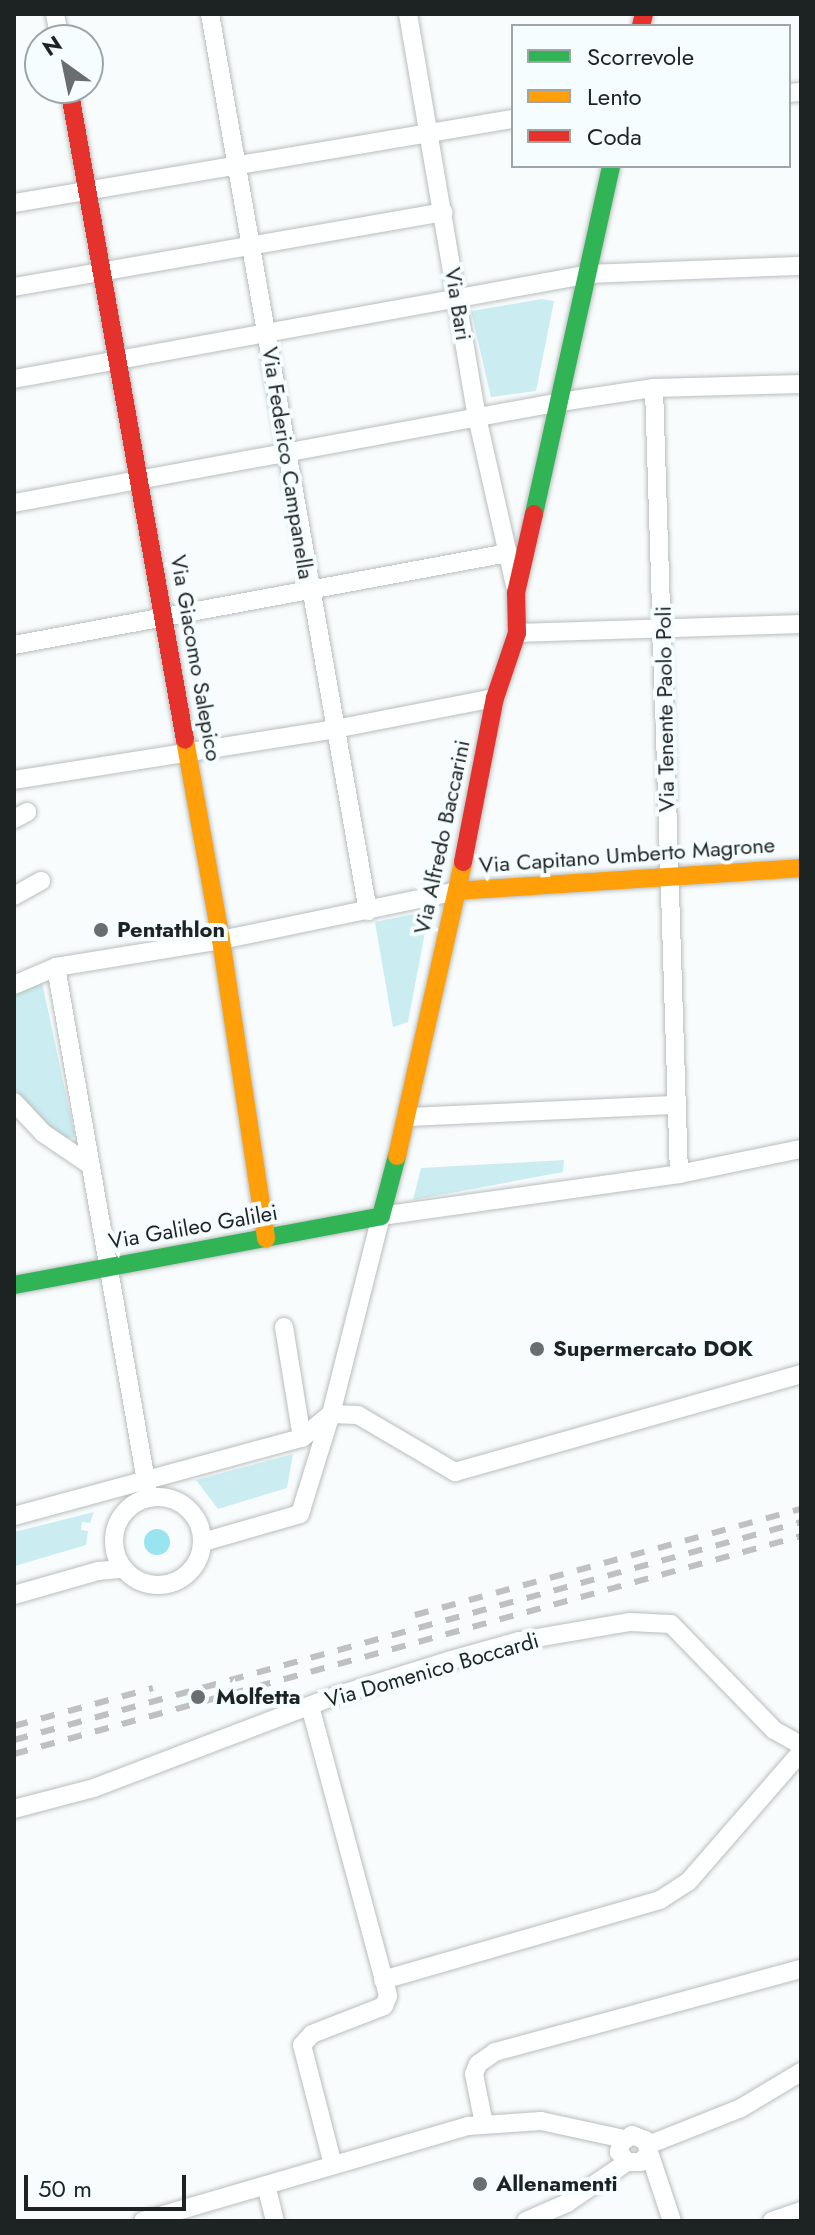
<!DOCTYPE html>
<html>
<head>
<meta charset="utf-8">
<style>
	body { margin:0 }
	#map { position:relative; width:815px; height:2235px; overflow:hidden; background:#f8fcfc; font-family:Jost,sans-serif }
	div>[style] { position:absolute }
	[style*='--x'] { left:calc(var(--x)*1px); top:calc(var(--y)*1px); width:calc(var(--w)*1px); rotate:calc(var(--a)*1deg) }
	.green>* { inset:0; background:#cbedf2 }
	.water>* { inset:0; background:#99e4ef }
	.round { border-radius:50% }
	.roads { filter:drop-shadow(0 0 2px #b9bdbd) drop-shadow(0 0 2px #b9bdbd) }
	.street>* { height:18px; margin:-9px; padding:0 9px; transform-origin:9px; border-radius:9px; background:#feffff }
	.street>.ring { margin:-9px; padding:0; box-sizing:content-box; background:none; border:18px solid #feffff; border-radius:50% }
	.fast>* { height:18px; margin:-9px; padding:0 9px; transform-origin:9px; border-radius:9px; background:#30b455 }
	.slow>* { height:18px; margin:-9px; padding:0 9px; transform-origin:9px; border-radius:9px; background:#ff9f0a }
	.jam>* { height:18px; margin:-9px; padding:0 9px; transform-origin:9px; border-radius:9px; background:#e5322d }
	.rail>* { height:6px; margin-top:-3px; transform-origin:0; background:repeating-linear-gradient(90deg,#bfc0c0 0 14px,transparent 0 28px) }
	.dots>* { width:22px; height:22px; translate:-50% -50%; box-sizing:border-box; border:4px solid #f6fdfe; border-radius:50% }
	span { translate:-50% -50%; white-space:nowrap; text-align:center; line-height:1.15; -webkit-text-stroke:8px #f6fdfe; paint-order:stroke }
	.street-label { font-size:22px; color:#1d2222 }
	.poi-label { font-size:22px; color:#1d2222; font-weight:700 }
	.left { translate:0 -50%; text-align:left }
	.frame { position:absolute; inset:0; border:16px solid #1d2222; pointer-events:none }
	.legend { position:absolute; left:511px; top:24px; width:280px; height:144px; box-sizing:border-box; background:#f6fdfe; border:2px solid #9fa5a6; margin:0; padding:10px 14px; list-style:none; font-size:24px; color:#1d2222 }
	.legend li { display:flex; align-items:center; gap:16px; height:40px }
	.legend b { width:40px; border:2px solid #9fa5a6 }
	.north { position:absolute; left:24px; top:24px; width:80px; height:80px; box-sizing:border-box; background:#f6fdfe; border:2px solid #9fa5a6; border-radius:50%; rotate:327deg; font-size:22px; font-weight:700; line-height:32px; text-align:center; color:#1d2222 }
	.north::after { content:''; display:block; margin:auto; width:28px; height:36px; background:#6a6e6e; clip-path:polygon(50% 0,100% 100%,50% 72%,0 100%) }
	.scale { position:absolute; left:24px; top:2175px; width:162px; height:36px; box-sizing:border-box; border:4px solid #1d2222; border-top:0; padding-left:10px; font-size:24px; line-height:28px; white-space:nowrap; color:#1d2222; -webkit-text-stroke:6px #f6fdfe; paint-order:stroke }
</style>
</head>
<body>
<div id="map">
	<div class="green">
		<i style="clip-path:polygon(542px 299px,554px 301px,536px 391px,491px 397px,471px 311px)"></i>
		<i style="clip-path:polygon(429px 911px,408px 1022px,393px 1027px,375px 922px)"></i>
		<i style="clip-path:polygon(42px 982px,75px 1137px,62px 1139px,14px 1089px,14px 995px)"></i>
		<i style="clip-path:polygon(564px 1160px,563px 1172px,413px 1200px,421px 1168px)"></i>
		<i style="clip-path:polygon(293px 1454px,287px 1488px,218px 1509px,196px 1480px)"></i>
		<i style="clip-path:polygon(94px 1512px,90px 1523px,82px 1522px,81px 1530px,88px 1531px,86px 1545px,15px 1566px,14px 1532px)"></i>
	</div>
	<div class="water">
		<i class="round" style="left:144px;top:1529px;width:26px;height:26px"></i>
	</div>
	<div class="roads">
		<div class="street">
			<i style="--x:55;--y:14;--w:26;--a:79"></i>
			<i style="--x:210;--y:14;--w:911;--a:80.01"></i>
			<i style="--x:408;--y:14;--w:409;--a:80.3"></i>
			<i style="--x:477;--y:417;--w:172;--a:77.3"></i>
			<i style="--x:789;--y:93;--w:12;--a:-5"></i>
			<i style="--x:14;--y:203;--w:506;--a:-9.56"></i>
			<i style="--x:14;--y:287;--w:436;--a:-9.9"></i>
			<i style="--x:14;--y:379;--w:585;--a:-10.33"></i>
			<i style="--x:590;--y:274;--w:211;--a:-2.2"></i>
			<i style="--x:654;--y:388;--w:786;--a:88.18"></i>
			<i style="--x:14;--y:503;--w:555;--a:-10.48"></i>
			<i style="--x:560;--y:402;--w:95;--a:-8.5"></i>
			<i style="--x:654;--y:388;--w:147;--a:-1.6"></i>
			<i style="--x:517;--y:633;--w:284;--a:-1.8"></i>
			<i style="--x:14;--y:645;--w:502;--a:-10.55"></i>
			<i style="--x:14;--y:780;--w:325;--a:-9"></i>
			<i style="--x:335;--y:729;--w:163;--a:-11"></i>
			<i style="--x:14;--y:819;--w:15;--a:-28"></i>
			<i style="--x:14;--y:896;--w:31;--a:-29"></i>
			<i style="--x:56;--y:967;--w:539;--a:80.07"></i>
			<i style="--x:14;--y:985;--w:46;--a:-23.2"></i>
			<i style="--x:56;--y:967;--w:167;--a:-9.3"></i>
			<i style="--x:221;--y:940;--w:241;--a:-11.7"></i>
			<i style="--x:14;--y:1102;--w:42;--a:46.9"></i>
			<i style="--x:43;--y:1133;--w:57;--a:34.2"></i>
			<i style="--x:407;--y:1117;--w:268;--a:-2.6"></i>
			<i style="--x:284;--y:1327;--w:112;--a:80.8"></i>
			<i style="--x:331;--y:1414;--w:27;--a:2"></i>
			<i style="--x:358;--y:1415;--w:113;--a:30.4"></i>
			<i style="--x:455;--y:1472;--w:360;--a:-15.8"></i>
			<i class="ring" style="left:114px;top:1497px;width:70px;height:70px"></i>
			<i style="--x:14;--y:1516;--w:298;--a:-15.2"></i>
			<i style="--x:302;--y:1438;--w:38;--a:-40"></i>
			<i style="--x:203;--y:1542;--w:101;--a:-16.1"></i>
			<i style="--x:300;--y:1514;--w:105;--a:-72.8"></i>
			<i style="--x:331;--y:1414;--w:204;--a:-75.8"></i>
			<i style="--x:381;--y:1216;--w:301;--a:-8"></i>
			<i style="--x:679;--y:1174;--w:125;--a:-11.6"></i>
			<i style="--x:14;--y:1595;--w:87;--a:-15.9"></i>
			<i style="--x:98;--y:1571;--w:24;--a:-5"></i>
			<i style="--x:310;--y:1706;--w:300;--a:74.9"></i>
			<i style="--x:388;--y:1996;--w:11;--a:112"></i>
			<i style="--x:384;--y:2006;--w:77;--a:158.7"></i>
			<i style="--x:312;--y:2034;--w:15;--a:132"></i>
			<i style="--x:302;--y:2045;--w:124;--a:75.5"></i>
			<i style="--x:14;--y:1809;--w:83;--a:-14.7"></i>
			<i style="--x:94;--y:1788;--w:261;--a:-20.9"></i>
			<i style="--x:338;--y:1695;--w:115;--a:-17.2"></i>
			<i style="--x:448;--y:1661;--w:74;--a:-15.7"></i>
			<i style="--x:519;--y:1641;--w:113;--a:-9.7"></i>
			<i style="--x:630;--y:1622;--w:41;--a:2.8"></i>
			<i style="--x:671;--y:1624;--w:148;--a:45.8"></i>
			<i style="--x:774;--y:1730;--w:31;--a:29"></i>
			<i style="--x:383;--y:1980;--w:288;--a:-16.1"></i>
			<i style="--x:660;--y:1900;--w:33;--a:-33"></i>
			<i style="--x:688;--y:1882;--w:172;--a:-49"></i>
			<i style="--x:484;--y:2124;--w:51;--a:-101.3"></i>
			<i style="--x:474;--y:2074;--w:11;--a:-68"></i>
			<i style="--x:478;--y:2064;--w:21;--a:-35"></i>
			<i style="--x:495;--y:2052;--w:317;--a:-15.2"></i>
			<i style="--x:648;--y:2145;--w:100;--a:-21.7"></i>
			<i style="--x:741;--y:2108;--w:70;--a:-31"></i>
			<i style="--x:647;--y:2155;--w:9;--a:131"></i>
			<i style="--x:641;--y:2162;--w:14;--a:180"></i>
			<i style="--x:627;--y:2162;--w:13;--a:-129"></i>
			<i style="--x:619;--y:2152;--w:9;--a:-77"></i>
			<i style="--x:621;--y:2143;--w:14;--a:-36"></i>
			<i style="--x:632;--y:2135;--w:14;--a:21"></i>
			<i style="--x:645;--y:2140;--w:85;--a:71.6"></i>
			<i style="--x:266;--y:2185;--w:37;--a:76"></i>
			<i style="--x:143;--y:2221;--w:339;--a:-16.3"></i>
			<i style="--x:468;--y:2126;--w:73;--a:-3.9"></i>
			<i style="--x:541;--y:2121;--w:85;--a:12.2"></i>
			<i style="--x:526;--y:2221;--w:45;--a:-23.7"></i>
			<i style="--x:567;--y:2203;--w:73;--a:-34.3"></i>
			<i style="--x:772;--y:2221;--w:31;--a:-19"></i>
		</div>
		<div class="fast">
			<i style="--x:534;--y:514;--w:356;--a:-77.5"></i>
			<i style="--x:14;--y:1285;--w:373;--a:-10.6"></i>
			<i style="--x:381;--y:1216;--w:62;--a:-75.1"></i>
		</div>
		<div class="slow">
			<i style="--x:185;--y:740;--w:203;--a:79.8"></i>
			<i style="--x:221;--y:940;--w:302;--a:81.4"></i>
			<i style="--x:457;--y:891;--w:345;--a:-3.8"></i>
			<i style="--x:397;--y:1156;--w:301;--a:-77.3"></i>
		</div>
		<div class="jam">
			<i style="--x:641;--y:26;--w:12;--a:-76"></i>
			<i style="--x:69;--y:88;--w:662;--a:79.91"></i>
			<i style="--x:463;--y:862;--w:167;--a:-79"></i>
			<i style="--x:495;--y:698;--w:69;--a:-71.3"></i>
			<i style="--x:517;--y:633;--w:40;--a:-91.4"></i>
			<i style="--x:516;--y:593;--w:81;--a:-77.2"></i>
		</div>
	</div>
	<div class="rail">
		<i style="--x:415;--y:1615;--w:400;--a:-15.4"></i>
		<i style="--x:14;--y:1726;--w:144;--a:-15.3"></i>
		<i style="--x:14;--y:1740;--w:817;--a:-15.48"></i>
		<i style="--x:14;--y:1754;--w:817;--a:-15.48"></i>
	</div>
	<div class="dots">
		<i style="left:101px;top:930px;background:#6a6e6e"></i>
		<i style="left:537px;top:1349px;background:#6a6e6e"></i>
		<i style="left:198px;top:1697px;background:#6a6e6e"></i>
		<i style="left:480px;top:2184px;background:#6a6e6e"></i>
	</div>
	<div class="street-label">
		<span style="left:458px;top:304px;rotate:81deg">Via Bari</span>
		<span style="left:288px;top:463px;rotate:81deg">Via Federico Campanella</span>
		<span style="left:196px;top:658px;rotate:80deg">Via Giacomo Salepico</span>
		<span style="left:665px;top:709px;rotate:-91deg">Via Tenente Paolo Poli</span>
		<span style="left:442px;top:837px;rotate:-78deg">Via Alfredo Baccarini</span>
		<span style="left:627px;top:855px;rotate:-4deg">Via Capitano Umberto Magrone</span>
		<span style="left:193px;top:1227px;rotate:-10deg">Via Galileo Galilei</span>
		<span style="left:432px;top:1670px;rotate:-16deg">Via Domenico Boccardi</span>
	</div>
	<div class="poi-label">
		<span class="left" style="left:117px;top:930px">Pentathlon</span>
		<span class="left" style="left:553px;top:1349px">Supermercato DOK</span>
		<span class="left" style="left:216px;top:1697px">Molfetta</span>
		<span class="left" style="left:496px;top:2184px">Allenamenti</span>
	</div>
	<div class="frame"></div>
	<ul class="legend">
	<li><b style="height:10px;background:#30b455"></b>Scorrevole</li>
	<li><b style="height:10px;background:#ff9f0a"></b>Lento</li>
	<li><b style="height:10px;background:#e5322d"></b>Coda</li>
	</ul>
	<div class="north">N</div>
	<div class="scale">50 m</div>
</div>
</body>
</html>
